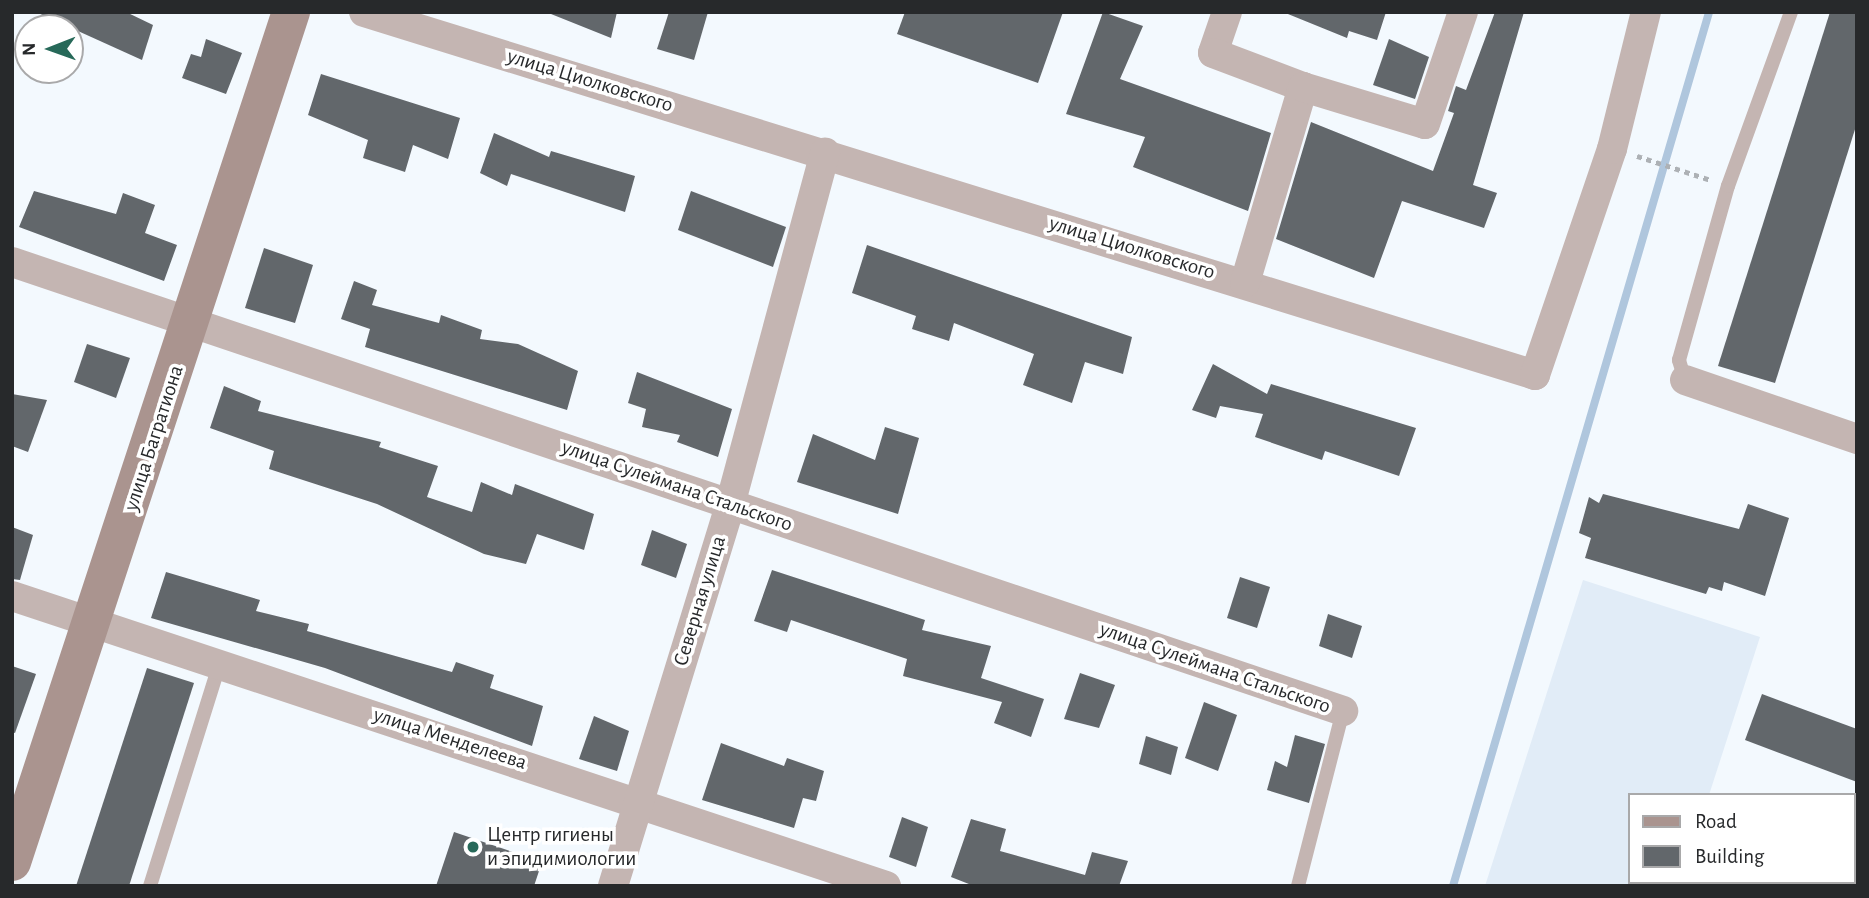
<!DOCTYPE html>
<html>
<head>
<meta charset="utf-8">
<style>
	body { margin:0 }
	#map { position:relative; width:1869px; height:898px; overflow:hidden; background:#f3f9fe; font-family:"Alegreya Sans",sans-serif }
	div>[style] { position:absolute }
	[style*='--x'] { left:calc(var(--x)*1px); top:calc(var(--y)*1px); width:calc(var(--w)*1px); rotate:calc(var(--a)*1deg) }
	.built>* { inset:0; background:#e1ecf7 }
	.stream>* { height:8px; margin:-4px; padding:0 4px; transform-origin:4px; border-radius:4px; background:#afc6dd }
	.building>* { inset:0; background:#62676b }
	.path>* { height:4.5px; margin-top:-2.25px; transform-origin:0; background:repeating-linear-gradient(90deg,#adb1b5 0 5px,transparent 0 10px) }
	.lane>* { height:14px; margin:-7px; padding:0 7px; transform-origin:7px; border-radius:7px; background:#c4b5b2 }
	.street>* { height:30px; margin:-15px; padding:0 15px; transform-origin:15px; border-radius:15px; background:#c4b5b2 }
	.secondary>* { height:38px; margin:-19px; padding:0 19px; transform-origin:19px; border-radius:19px; background:#aa948f }
	.dots>* { width:19px; height:19px; translate:-50% -50%; box-sizing:border-box; border:4px solid #fff; border-radius:50% }
	span { translate:-50% -50%; white-space:nowrap; text-align:center; line-height:1.15; -webkit-text-stroke:7px #fff; paint-order:stroke }
	.street-label { font-size:21px; color:#27292b }
	.poi-label { font-size:21px; color:#27292b }
	.left { translate:0 -50%; text-align:left }
	.frame { position:absolute; inset:0; border:14px solid #27292b; pointer-events:none }
	.legend { position:absolute; left:1628px; top:793px; width:228px; height:91px; box-sizing:border-box; background:#fff; border:2px solid #a9a9aa; margin:0; padding:9px 12px; list-style:none; font-size:21px; color:#27292b }
	.legend li { display:flex; align-items:center; gap:14px; height:35px }
	.legend b { width:35px; border:2px solid #a9a9aa }
	.north { position:absolute; left:14px; top:14px; width:70px; height:70px; box-sizing:border-box; background:#fff; border:2px solid #a9a9aa; border-radius:50%; rotate:269deg; font-size:19px; font-weight:700; line-height:28px; text-align:center; color:#27292b }
	.north::after { content:''; display:block; margin:auto; width:24px; height:32px; background:#276959; clip-path:polygon(50% 0,100% 100%,50% 72%,0 100%) }
</style>
</head>
<body>
<div id="map">
	<div class="built">
		<i style="clip-path:polygon(1583px 580px,1760px 637px,1709px 795px,1629px 795px,1629px 882px,1791px 886px,1485px 886px)"></i>
	</div>
	<div class="stream">
		<i style="--x:1453;--y:886;--w:911;--a:-73.67"></i>
	</div>
	<div class="building">
		<i style="clip-path:polygon(36px 12px,126px 12px,153px 25px,142px 60px)"></i>
		<i style="clip-path:polygon(546px 12px,617px 12px,611px 38px)"></i>
		<i style="clip-path:polygon(669px 12px,708px 12px,694px 60px,657px 49px)"></i>
		<i style="clip-path:polygon(905px 12px,1063px 12px,1038px 83px,897px 34px)"></i>
		<i style="clip-path:polygon(1103px 12px,1143px 26px,1120px 79px,1271px 133px,1248px 211px,1133px 167px,1145px 137px,1066px 114px)"></i>
		<i style="clip-path:polygon(1283px 12px,1386px 12px,1377px 40px,1349px 31px,1347px 38px)"></i>
		<i style="clip-path:polygon(1495px 12px,1524px 12px,1473px 185px,1497px 193px,1484px 228px,1402px 201px,1374px 278px,1276px 239px,1311px 122px,1433px 171px,1454px 113px,1448px 111px,1456px 86px,1466px 90px)"></i>
		<i style="clip-path:polygon(1830px 12px,1857px 12px,1857px 123px,1775px 383px,1718px 366px)"></i>
		<i style="clip-path:polygon(206px 39px,242px 53px,226px 94px,182px 78px,191px 54px,201px 57px)"></i>
		<i style="clip-path:polygon(1389px 39px,1429px 57px,1415px 99px,1373px 85px)"></i>
		<i style="clip-path:polygon(321px 74px,460px 118px,448px 159px,413px 145px,405px 172px,363px 158px,368px 140px,308px 115px)"></i>
		<i style="clip-path:polygon(494px 133px,549px 157px,551px 151px,635px 176px,625px 212px,511px 174px,507px 186px,480px 173px)"></i>
		<i style="clip-path:polygon(34px 191px,116px 214px,123px 193px,155px 205px,145px 233px,177px 245px,164px 281px,19px 227px)"></i>
		<i style="clip-path:polygon(691px 191px,786px 227px,773px 267px,678px 230px)"></i>
		<i style="clip-path:polygon(867px 245px,1132px 337px,1123px 374px,1085px 362px,1072px 403px,1023px 385px,1034px 354px,954px 323px,949px 341px,912px 329px,916px 316px,852px 293px)"></i>
		<i style="clip-path:polygon(264px 248px,313px 265px,295px 323px,245px 308px)"></i>
		<i style="clip-path:polygon(354px 281px,377px 290px,372px 305px,439px 323px,441px 315px,482px 330px,480px 339px,518px 344px,578px 371px,567px 410px,365px 347px,370px 329px,341px 319px)"></i>
		<i style="clip-path:polygon(87px 344px,130px 358px,116px 398px,74px 382px)"></i>
		<i style="clip-path:polygon(1213px 364px,1267px 394px,1271px 384px,1416px 428px,1399px 476px,1325px 451px,1322px 460px,1255px 437px,1263px 414px,1220px 406px,1216px 418px,1192px 410px)"></i>
		<i style="clip-path:polygon(637px 372px,732px 409px,718px 457px,677px 442px,680px 435px,642px 427px,646px 409px,628px 403px)"></i>
		<i style="clip-path:polygon(224px 386px,261px 401px,258px 411px,381px 442px,379px 447px,438px 466px,427px 497px,472px 512px,481px 482px,512px 495px,515px 484px,594px 514px,584px 550px,537px 534px,526px 564px,484px 554px,377px 504px,269px 469px,274px 451px,210px 428px)"></i>
		<i style="clip-path:polygon(12px 394px,47px 400px,28px 452px,12px 446px)"></i>
		<i style="clip-path:polygon(885px 427px,919px 438px,898px 514px,797px 482px,813px 434px,875px 460px)"></i>
		<i style="clip-path:polygon(1603px 494px,1739px 529px,1748px 504px,1789px 518px,1765px 596px,1724px 582px,1722px 591px,1709px 587px,1706px 594px,1585px 558px,1591px 538px,1579px 533px,1589px 497px,1599px 503px)"></i>
		<i style="clip-path:polygon(12px 527px,33px 535px,20px 580px,12px 579px)"></i>
		<i style="clip-path:polygon(652px 530px,687px 544px,676px 578px,641px 565px)"></i>
		<i style="clip-path:polygon(772px 570px,925px 620px,922px 630px,991px 646px,981px 678px,1044px 699px,1031px 737px,994px 723px,1002px 702px,903px 676px,907px 659px,791px 620px,787px 632px,754px 621px)"></i>
		<i style="clip-path:polygon(166px 572px,260px 600px,256px 611px,309px 624px,307px 631px,452px 672px,456px 662px,494px 675px,490px 688px,543px 706px,532px 746px,325px 668px,151px 618px)"></i>
		<i style="clip-path:polygon(1240px 577px,1270px 587px,1257px 628px,1227px 618px)"></i>
		<i style="clip-path:polygon(1328px 614px,1362px 626px,1352px 658px,1319px 646px)"></i>
		<i style="clip-path:polygon(12px 666px,36px 674px,15px 733px,12px 732px)"></i>
		<i style="clip-path:polygon(147px 668px,194px 683px,129px 886px,76px 886px)"></i>
		<i style="clip-path:polygon(1080px 673px,1115px 685px,1099px 728px,1064px 719px)"></i>
		<i style="clip-path:polygon(1762px 694px,1857px 729px,1857px 782px,1745px 740px)"></i>
		<i style="clip-path:polygon(1204px 702px,1237px 715px,1218px 771px,1185px 758px)"></i>
		<i style="clip-path:polygon(594px 716px,629px 731px,617px 771px,579px 759px)"></i>
		<i style="clip-path:polygon(1295px 735px,1325px 744px,1309px 803px,1267px 790px,1275px 761px,1287px 767px)"></i>
		<i style="clip-path:polygon(1146px 736px,1178px 747px,1171px 775px,1139px 764px)"></i>
		<i style="clip-path:polygon(721px 743px,784px 766px,787px 758px,824px 771px,816px 801px,803px 798px,794px 828px,702px 800px)"></i>
		<i style="clip-path:polygon(902px 817px,928px 827px,916px 867px,889px 857px)"></i>
		<i style="clip-path:polygon(971px 819px,1006px 829px,1000px 851px,1085px 875px,1092px 852px,1128px 861px,1119px 886px,974px 886px,951px 877px)"></i>
		<i style="clip-path:polygon(454px 832px,542px 862px,534px 886px,436px 886px)"></i>
	</div>
	<div class="path">
		<i style="--x:1637;--y:156;--w:78;--a:18"></i>
	</div>
	<div class="lane">
		<i style="--x:1685;--y:380;--w:21;--a:-107"></i>
		<i style="--x:1679;--y:360;--w:181;--a:-74.3"></i>
		<i style="--x:1728;--y:186;--w:185;--a:-70.1"></i>
		<i style="--x:150;--y:886;--w:234;--a:-72.6"></i>
		<i style="--x:1298;--y:886;--w:181;--a:-75.6"></i>
	</div>
	<div class="street">
		<i style="--x:364;--y:12;--w:1226;--a:17.22"></i>
		<i style="--x:1535;--y:375;--w:239;--a:-71.2"></i>
		<i style="--x:1612;--y:149;--w:141;--a:-76.1"></i>
		<i style="--x:1227;--y:12;--w:43;--a:108.9"></i>
		<i style="--x:1213;--y:53;--w:96;--a:20.7"></i>
		<i style="--x:1303;--y:87;--w:204;--a:106.5"></i>
		<i style="--x:1303;--y:87;--w:127;--a:16.9"></i>
		<i style="--x:1425;--y:124;--w:118;--a:-71.3"></i>
		<i style="--x:12;--y:262;--w:1405;--a:18.64"></i>
		<i style="--x:1685;--y:380;--w:182;--a:18.9"></i>
		<i style="--x:12;--y:596;--w:921;--a:18.36"></i>
		<i style="--x:613;--y:886;--w:399;--a:-72.9"></i>
		<i style="--x:730;--y:505;--w:365;--a:-74.9"></i>
	</div>
	<div class="secondary">
		<i style="--x:12;--y:862;--w:895;--a:-71.83"></i>
	</div>
	<div class="dots">
		<i style="left:473px;top:847px;background:#276959"></i>
	</div>
	<div class="street-label">
		<span style="left:590px;top:81px;rotate:17deg">улица Циолковского</span>
		<span style="left:1132px;top:248px;rotate:17deg">улица Циолковского</span>
		<span style="left:154px;top:438px;rotate:-72deg">улица Багратиона</span>
		<span style="left:677px;top:486px;rotate:19deg">улица Сулеймана Стальского</span>
		<span style="left:700px;top:601px;rotate:-73deg">Северная улица</span>
		<span style="left:1215px;top:668px;rotate:19deg">улица Сулеймана Стальского</span>
		<span style="left:450px;top:739px;rotate:18deg">улица Менделеева</span>
	</div>
	<div class="poi-label">
		<span class="left" style="left:487px;top:847px">Центр гигиены<br>и эпидимиологии</span>
	</div>
	<div class="frame"></div>
	<ul class="legend">
	<li><b style="height:9px;background:#aa948f"></b>Road</li>
	<li><b style="height:19px;background:#62676b"></b>Building</li>
	</ul>
	<div class="north">N</div>
</div>
</body>
</html>
